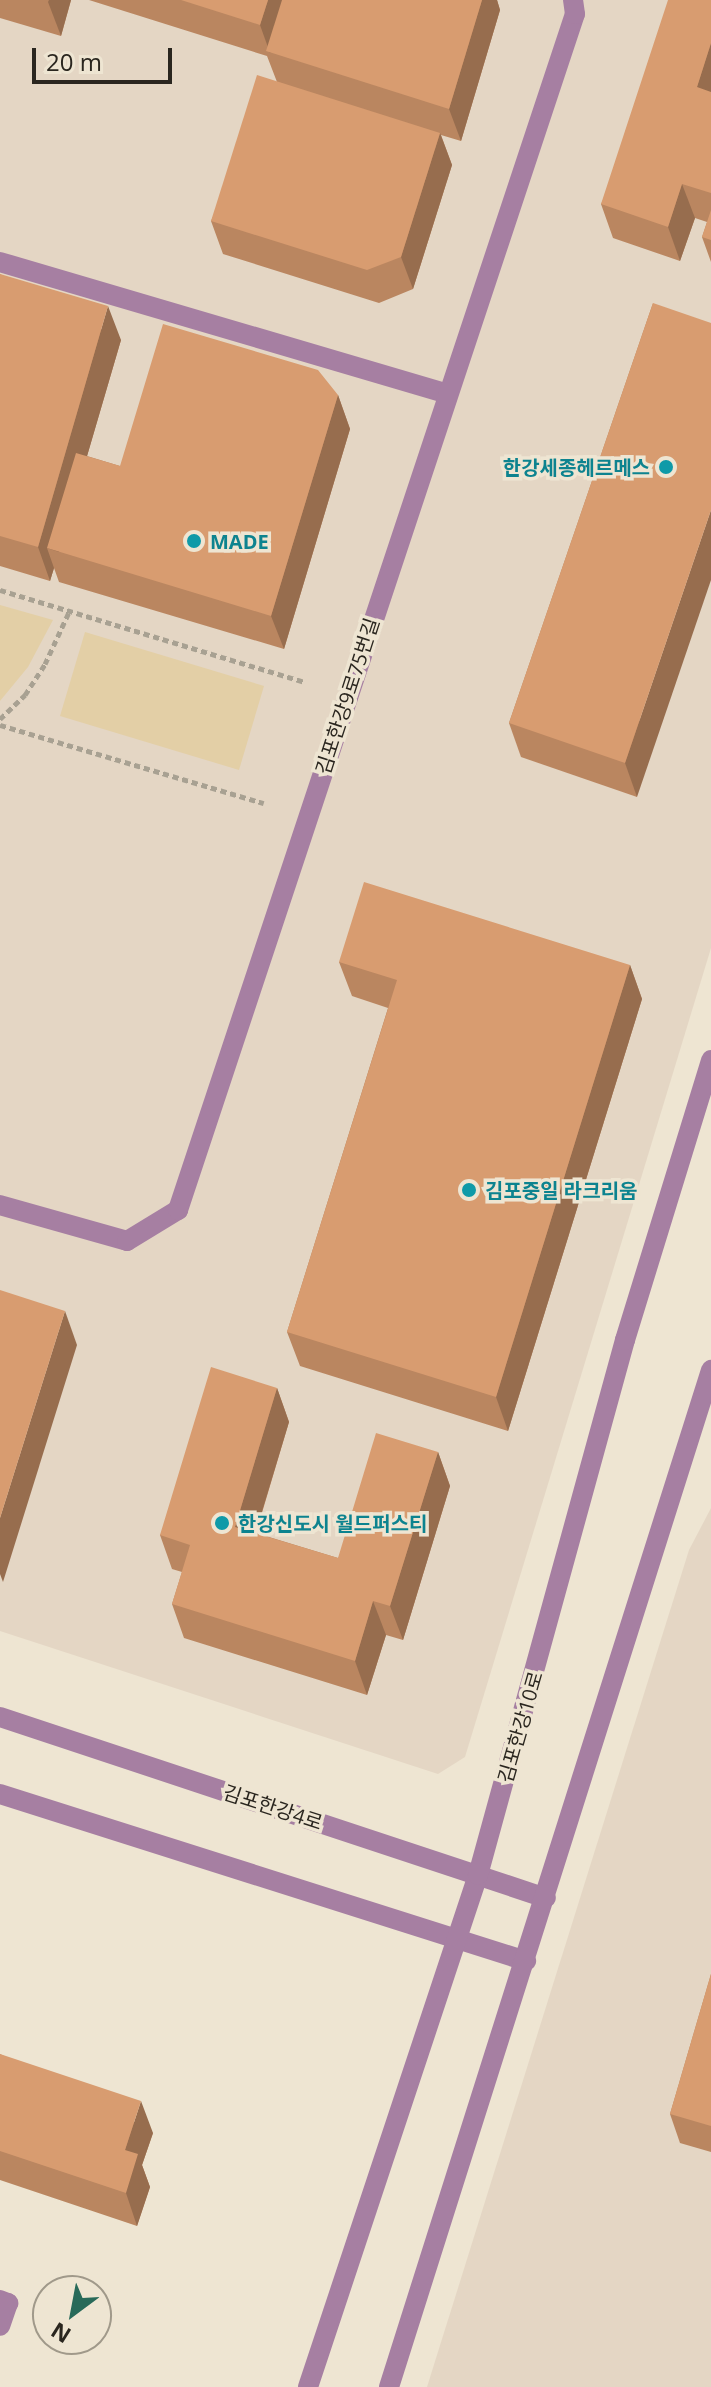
<!DOCTYPE html>
<html>
<head>
<meta charset="utf-8">
<style>
	body { margin:0 }
	#map { position:relative; width:711px; height:2387px; overflow:hidden; background:#eee5d2; font-family:"Open Sans","Noto Sans KR",sans-serif }
	div>[style] { position:absolute }
	[style*='--x'] { left:calc(var(--x)*1px); top:calc(var(--y)*1px); width:calc(var(--w)*1px); rotate:calc(var(--a)*1deg) }
	.commercial>* { inset:0; background:#e4d6c4 }
	.green>* { inset:0; background:#e3cfa6 }
	.path>* { height:5px; margin-top:-2.5px; transform-origin:0; background:repeating-linear-gradient(90deg,#a8a192 0 6px,transparent 0 10px) }
	.minor>* { height:20px; margin:-10px; padding:0 10px; transform-origin:10px; border-radius:10px; background:#a67fa2 }
	.wall>* { inset:0; background:#ba8660 }
	.shaded-wall>* { inset:0; background:#976d4e }
	.building>* { inset:0; background:#d89c70 }
	.dots>* { width:22px; height:22px; translate:-50% -50%; box-sizing:border-box; border:4px solid #eee5d2; border-radius:50% }
	span { translate:-50% -50%; white-space:nowrap; text-align:center; line-height:1.15; -webkit-text-stroke:7px #eee5d2; paint-order:stroke }
	.culture-label { font-size:20px; color:#0d838f; font-weight:700 }
	.right { translate:-100% -50%; text-align:right }
	.left { translate:0 -50%; text-align:left }
	.street-label { font-size:20px; color:#2a261f }
	.north { position:absolute; left:32px; top:2275px; width:80px; height:80px; box-sizing:border-box; background:#eee5d2; border:2px solid #a0998a; border-radius:50%; rotate:212deg; font-size:22px; font-weight:700; line-height:32px; text-align:center; color:#2a261f }
	.north::after { content:''; display:block; margin:auto; width:28px; height:36px; background:#286a59; clip-path:polygon(50% 0,100% 100%,50% 72%,0 100%) }
	.scale { position:absolute; left:32px; top:48px; width:140px; height:36px; box-sizing:border-box; border:4px solid #2a261f; border-top:0; padding-left:10px; font-size:24px; line-height:28px; white-space:nowrap; color:#2a261f; -webkit-text-stroke:6px #eee5d2; paint-order:stroke }
</style>
</head>
<body>
<div id="map">
	<div class="commercial">
		<i style="clip-path:polygon(0 0,711px 0,711px 948px,465px 1757px,438px 1774px,0 1631px)"></i>
		<i style="clip-path:polygon(711px 1508px,711px 2387px,427px 2387px,689px 1550px)"></i>
	</div>
	<div class="green">
		<i style="clip-path:polygon(0 605px,53px 620px,28px 667px,0 701px)"></i>
		<i style="clip-path:polygon(85px 632px,264px 686px,239px 770px,60px 716px)"></i>
	</div>
	<div class="path">
		<i style="--x:0;--y:590;--w:318;--a:16.8"></i>
		<i style="--x:0;--y:719;--w:35;--a:-44"></i>
		<i style="--x:25;--y:695;--w:37;--a:-57"></i>
		<i style="--x:45;--y:664;--w:60;--a:-65.2"></i>
		<i style="--x:0;--y:725;--w:275;--a:16.5"></i>
	</div>
	<div class="minor">
		<i style="--x:0;--y:262;--w:465;--a:16.4"></i>
		<i style="--x:0;--y:1205;--w:132;--a:15.8"></i>
		<i style="--x:127;--y:1241;--w:60;--a:-31.3"></i>
		<i style="--x:178;--y:1210;--w:1260;--a:-71.64"></i>
		<i style="--x:575;--y:14;--w:14;--a:-98"></i>
		<i style="--x:0;--y:1717;--w:575;--a:18.34"></i>
		<i style="--x:0;--y:1794;--w:552;--a:17.61"></i>
		<i style="--x:0;--y:2300;--w:9;--a:21"></i>
		<i style="--x:8;--y:2303;--w:24;--a:109"></i>
		<i style="--x:308;--y:2387;--w:539;--a:-71.63"></i>
		<i style="--x:478;--y:1875;--w:555;--a:-74.64"></i>
		<i style="--x:625;--y:1340;--w:293;--a:-72.9"></i>
		<i style="--x:389;--y:2387;--w:1067;--a:-72.43"></i>
	</div>
	<div class="wall">
		<i style="clip-path:polygon(0 0,71px 0,61px 36px,0 18px)"></i>
		<i style="clip-path:polygon(89px 0,497px 0,500px 10px,461px 141px,441px 135px,452px 165px,413px 289px,379px 303px,223px 254px,211px 221px,277px 82px,267px 56px)"></i>
		<i style="clip-path:polygon(711px 0,711px 262px,702px 237px,707px 222px,695px 218px,680px 261px,613px 238px,601px 204px)"></i>
		<i style="clip-path:polygon(0 274px,121px 340px,87px 456px,120px 466px,338px 395px,350px 429px,284px 649px,59px 582px,54px 568px,50px 581px,0 566px)"></i>
		<i style="clip-path:polygon(653px 303px,637px 797px,521px 757px,509px 723px)"></i>
		<i style="clip-path:polygon(339px 962px,630px 965px,642px 999px,508px 1431px,300px 1366px,287px 1332px,388px 1008px,352px 996px)"></i>
		<i style="clip-path:polygon(277px 1388px,289px 1422px,256px 1533px,338px 1558px,438px 1452px,450px 1486px,403px 1640px,386px 1635px,367px 1695px,184px 1638px,172px 1604px,182px 1572px,172px 1569px,160px 1535px)"></i>
		<i style="clip-path:polygon(711px 1974px,711px 2152px,680px 2143px,670px 2114px)"></i>
		<i style="clip-path:polygon(0 2054px,153px 2133px,142px 2165px,150px 2187px,137px 2226px,0 2180px)"></i>
	</div>
	<div class="shaded-wall">
		<i style="clip-path:polygon(49px 0,71px 0,61px 36px,48px 2px)"></i>
		<i style="clip-path:polygon(268px 0,289px 0,270px 53px,260px 25px)"></i>
		<i style="clip-path:polygon(482px 0,497px 0,500px 10px,461px 141px,449px 109px)"></i>
		<i style="clip-path:polygon(711px 43px,711px 115px,697px 87px)"></i>
		<i style="clip-path:polygon(440px 133px,452px 165px,413px 289px,401px 257px)"></i>
		<i style="clip-path:polygon(682px 184px,695px 218px,680px 261px,668px 227px)"></i>
		<i style="clip-path:polygon(108px 306px,121px 340px,59px 552px,47px 548px,54px 568px,50px 581px,38px 547px)"></i>
		<i style="clip-path:polygon(338px 395px,350px 429px,284px 649px,271px 616px)"></i>
		<i style="clip-path:polygon(711px 510px,711px 580px,637px 797px,625px 763px)"></i>
		<i style="clip-path:polygon(630px 965px,642px 999px,508px 1431px,496px 1397px)"></i>
		<i style="clip-path:polygon(65px 1311px,77px 1345px,3px 1582px,0 1574px,0 1518px)"></i>
		<i style="clip-path:polygon(277px 1388px,289px 1422px,247px 1561px,235px 1527px)"></i>
		<i style="clip-path:polygon(438px 1452px,450px 1486px,403px 1640px,390px 1606px)"></i>
		<i style="clip-path:polygon(373px 1601px,386px 1635px,367px 1695px,355px 1661px)"></i>
		<i style="clip-path:polygon(141px 2101px,153px 2133px,142px 2165px,150px 2187px,137px 2226px,126px 2193px,125px 2150px)"></i>
	</div>
	<div class="building">
		<i style="clip-path:polygon(181px 0,268px 0,260px 25px)"></i>
		<i style="clip-path:polygon(282px 0,482px 0,449px 109px,266px 51px)"></i>
		<i style="clip-path:polygon(668px 0,711px 0,711px 43px,697px 87px,711px 92px,711px 193px,682px 184px,668px 227px,601px 204px)"></i>
		<i style="clip-path:polygon(257px 75px,440px 133px,401px 257px,367px 270px,211px 221px)"></i>
		<i style="clip-path:polygon(711px 210px,711px 240px,702px 237px)"></i>
		<i style="clip-path:polygon(0 274px,108px 306px,38px 547px,0 536px)"></i>
		<i style="clip-path:polygon(653px 303px,711px 323px,711px 510px,625px 763px,509px 723px)"></i>
		<i style="clip-path:polygon(163px 324px,318px 370px,338px 395px,271px 616px,47px 548px,76px 453px,120px 466px)"></i>
		<i style="clip-path:polygon(364px 882px,630px 965px,496px 1397px,287px 1332px,397px 980px,339px 962px)"></i>
		<i style="clip-path:polygon(0 1290px,65px 1311px,0 1518px)"></i>
		<i style="clip-path:polygon(211px 1367px,277px 1388px,235px 1527px,338px 1558px,376px 1433px,438px 1452px,390px 1606px,373px 1601px,355px 1661px,172px 1604px,190px 1545px,160px 1535px)"></i>
		<i style="clip-path:polygon(711px 1974px,711px 2126px,670px 2114px)"></i>
		<i style="clip-path:polygon(0 2054px,141px 2101px,125px 2150px,138px 2154px,126px 2193px,0 2151px)"></i>
	</div>
	<div class="dots">
		<i style="left:666px;top:467px;background:#0f9aa8"></i>
		<i style="left:194px;top:541px;background:#0f9aa8"></i>
		<i style="left:469px;top:1190px;background:#0f9aa8"></i>
		<i style="left:222px;top:1523px;background:#0f9aa8"></i>
	</div>
	<div class="culture-label">
		<span class="right" style="left:650px;top:467px">한강세종헤르메스</span>
		<span class="left" style="left:210px;top:541px">MADE</span>
		<span class="left" style="left:485px;top:1190px">김포중일 라크리움</span>
		<span class="left" style="left:238px;top:1523px">한강신도시 월드퍼스티</span>
	</div>
	<div class="street-label">
		<span style="left:347px;top:696px;rotate:-72deg">김포한강9로75번길</span>
		<span style="left:520px;top:1727px;rotate:-74deg">김포한강10로</span>
		<span style="left:273px;top:1807px;rotate:18deg">김포한강4로</span>
	</div>
	<div class="north">N</div>
	<div class="scale">20 m</div>
</div>
</body>
</html>
